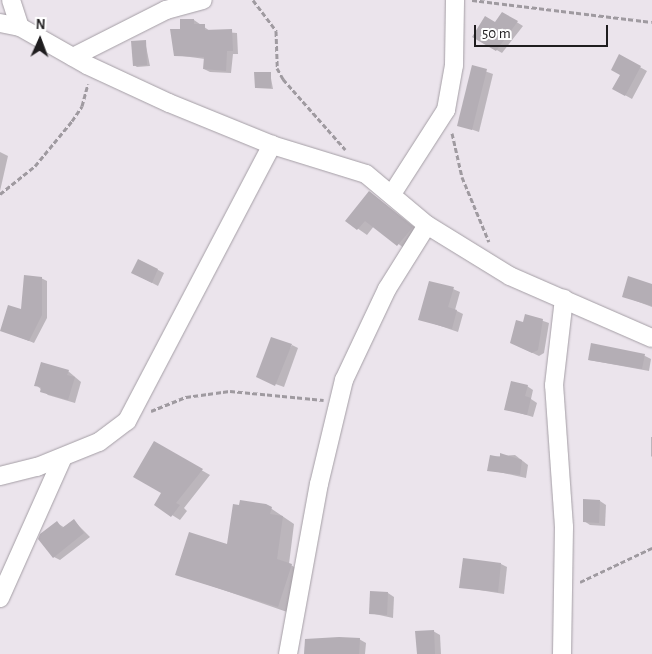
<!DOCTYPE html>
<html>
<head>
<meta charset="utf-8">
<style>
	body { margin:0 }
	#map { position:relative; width:652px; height:654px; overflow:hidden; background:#ebe4ec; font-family:"Alegreya Sans",sans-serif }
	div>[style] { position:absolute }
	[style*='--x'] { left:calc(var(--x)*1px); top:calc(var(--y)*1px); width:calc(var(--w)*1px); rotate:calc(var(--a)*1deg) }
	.shadow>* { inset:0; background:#0003 }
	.building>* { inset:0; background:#b4aeb5 }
	.path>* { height:3px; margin-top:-1.5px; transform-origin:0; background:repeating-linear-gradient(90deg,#9f9aa0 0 5px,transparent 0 7.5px) }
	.roads { filter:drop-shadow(0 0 1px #a49ea5) drop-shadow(0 0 1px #a49ea5) }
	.minor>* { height:18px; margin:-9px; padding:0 9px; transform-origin:9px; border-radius:9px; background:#fff }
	span { translate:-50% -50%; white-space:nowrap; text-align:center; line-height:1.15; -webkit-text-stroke:4.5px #fff; paint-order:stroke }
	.north { position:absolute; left:15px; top:15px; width:50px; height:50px; -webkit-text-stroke:4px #fff; paint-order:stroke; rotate:2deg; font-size:14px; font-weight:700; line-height:20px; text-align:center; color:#1f1d1f }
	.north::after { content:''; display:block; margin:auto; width:18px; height:22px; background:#1f1d1f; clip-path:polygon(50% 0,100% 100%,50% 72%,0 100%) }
	.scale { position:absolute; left:474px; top:25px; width:134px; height:22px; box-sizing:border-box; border:2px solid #1f1d1f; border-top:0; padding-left:6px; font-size:15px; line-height:18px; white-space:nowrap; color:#1f1d1f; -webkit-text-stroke:4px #fff; paint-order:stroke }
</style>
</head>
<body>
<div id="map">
	<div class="shadow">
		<i style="clip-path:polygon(502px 13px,523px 26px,502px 53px,474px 37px,496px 23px)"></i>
		<i style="clip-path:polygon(194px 20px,210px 31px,237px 33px,238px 54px,233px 54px,231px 73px,210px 72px,204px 69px,205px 59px,175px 55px,181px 30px)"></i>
		<i style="clip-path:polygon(145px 41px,150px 66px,137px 67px,134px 65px)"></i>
		<i style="clip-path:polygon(620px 56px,647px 71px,632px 99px,614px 89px,622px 75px)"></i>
		<i style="clip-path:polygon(473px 67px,493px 74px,479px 132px,459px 125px)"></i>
		<i style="clip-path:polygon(270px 73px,273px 89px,256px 88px)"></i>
		<i style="clip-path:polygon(0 152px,8px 156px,0 191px)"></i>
		<i style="clip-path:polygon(370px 192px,422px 233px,408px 251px,374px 226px,367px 235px,347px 221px)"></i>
		<i style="clip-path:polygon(139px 260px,164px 273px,158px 286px,139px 276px)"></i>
		<i style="clip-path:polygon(41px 278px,47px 281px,47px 318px,34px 343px,2px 330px,23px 310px)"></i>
		<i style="clip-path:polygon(652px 285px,652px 307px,623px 296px)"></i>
		<i style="clip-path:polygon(453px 289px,460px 292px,455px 310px,463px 314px,458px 332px,420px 319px)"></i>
		<i style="clip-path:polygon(526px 315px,549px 323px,544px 353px,539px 356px,518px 346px)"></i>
		<i style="clip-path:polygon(292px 345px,298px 348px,284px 387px,267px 381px)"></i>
		<i style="clip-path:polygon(645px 356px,651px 359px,649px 371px,589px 360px)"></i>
		<i style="clip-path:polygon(68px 371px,81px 382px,75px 403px,48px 395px,36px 385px)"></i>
		<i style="clip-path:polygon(527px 386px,533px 390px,531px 399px,537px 403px,533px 417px,506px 409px)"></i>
		<i style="clip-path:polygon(651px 437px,652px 437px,652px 457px,651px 456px)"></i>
		<i style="clip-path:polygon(154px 443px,210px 475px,184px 508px,187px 511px,180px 520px,172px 515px,163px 492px)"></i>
		<i style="clip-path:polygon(515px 455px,528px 465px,526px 478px,489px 470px,491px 457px)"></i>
		<i style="clip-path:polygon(600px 501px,606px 505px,605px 526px,590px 525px,584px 521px)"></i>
		<i style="clip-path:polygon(266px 505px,294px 524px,289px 564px,303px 572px,290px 613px,177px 574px,228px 545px)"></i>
		<i style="clip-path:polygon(74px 521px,90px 537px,60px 560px,54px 557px,57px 523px,65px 528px)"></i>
		<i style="clip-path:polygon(501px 564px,507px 567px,504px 594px,461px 587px)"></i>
		<i style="clip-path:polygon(388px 593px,394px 597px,393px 618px,370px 613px)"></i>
		<i style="clip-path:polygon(433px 631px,440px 635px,441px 654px,418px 654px)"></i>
		<i style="clip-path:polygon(359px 639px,366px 643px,365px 654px,306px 654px)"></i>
	</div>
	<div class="building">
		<i style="clip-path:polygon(502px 12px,518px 21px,496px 51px,472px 37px,485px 16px,495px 22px)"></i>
		<i style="clip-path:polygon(180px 19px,194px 19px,194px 24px,205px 24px,205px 30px,232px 29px,233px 51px,227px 51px,226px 71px,203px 69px,204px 57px,174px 56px,170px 29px,180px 29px)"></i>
		<i style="clip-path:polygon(146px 40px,147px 65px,133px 66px,131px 41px)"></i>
		<i style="clip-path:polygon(619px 54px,641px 66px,625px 96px,612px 89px,620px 75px,611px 70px)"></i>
		<i style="clip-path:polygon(472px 65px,487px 69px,472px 130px,457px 126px)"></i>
		<i style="clip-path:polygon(254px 72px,271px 72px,271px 88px,255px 88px)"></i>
		<i style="clip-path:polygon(369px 191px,413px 227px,397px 246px,365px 221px,357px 230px,345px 221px)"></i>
		<i style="clip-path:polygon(138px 259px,158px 269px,152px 283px,131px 273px)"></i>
		<i style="clip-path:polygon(24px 275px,42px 277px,42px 315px,29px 341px,0 331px,8px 305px,21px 309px)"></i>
		<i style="clip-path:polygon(628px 276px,652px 284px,652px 306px,622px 297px)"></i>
		<i style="clip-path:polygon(429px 281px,454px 287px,448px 307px,457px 310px,452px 329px,418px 320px)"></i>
		<i style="clip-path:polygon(525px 314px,543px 319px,538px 350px,532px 353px,510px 343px,516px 320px,523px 322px)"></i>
		<i style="clip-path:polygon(271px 337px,292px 344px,275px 386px,256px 377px)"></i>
		<i style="clip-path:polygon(591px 343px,645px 354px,642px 369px,588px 360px)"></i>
		<i style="clip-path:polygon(41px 362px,69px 370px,67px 375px,75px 377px,68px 400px,40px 392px,41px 387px,34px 386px)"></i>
		<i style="clip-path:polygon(511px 381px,528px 385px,525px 396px,531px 398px,527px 415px,504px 410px)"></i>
		<i style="clip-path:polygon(154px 441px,203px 469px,176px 503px,180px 505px,171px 517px,154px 505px,161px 493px,133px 477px)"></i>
		<i style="clip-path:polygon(500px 453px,522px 460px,520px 475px,487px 471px,490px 455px,500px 457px)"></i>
		<i style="clip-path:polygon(583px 499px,600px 500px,599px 523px,583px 522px)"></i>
		<i style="clip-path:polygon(240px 500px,266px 504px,272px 507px,270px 514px,283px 516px,277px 559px,292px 564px,278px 607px,175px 575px,189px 532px,227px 544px,233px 504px,239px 505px)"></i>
		<i style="clip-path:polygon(74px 519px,84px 533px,53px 558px,38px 539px,40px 534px,57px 521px,62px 528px)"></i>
		<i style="clip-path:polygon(463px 558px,501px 563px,498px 592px,459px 588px)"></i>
		<i style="clip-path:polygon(370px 591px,388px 592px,387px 615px,369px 614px)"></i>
		<i style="clip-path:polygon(434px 630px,435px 654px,417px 654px,415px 631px)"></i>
		<i style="clip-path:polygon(339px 637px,360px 638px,359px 654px,304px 654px,305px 639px)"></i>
	</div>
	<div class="path">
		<i style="--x:253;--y:0;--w:39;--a:53"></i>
		<i style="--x:276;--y:31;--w:37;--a:88"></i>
		<i style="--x:277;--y:68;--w:13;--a:61"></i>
		<i style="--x:283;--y:79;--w:94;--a:48.5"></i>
		<i style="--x:472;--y:0;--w:181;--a:7"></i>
		<i style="--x:452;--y:133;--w:45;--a:77.2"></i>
		<i style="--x:462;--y:177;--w:70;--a:67.4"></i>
		<i style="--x:0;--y:194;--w:45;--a:-38.7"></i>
		<i style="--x:35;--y:166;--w:58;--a:-50.6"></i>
		<i style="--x:72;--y:121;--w:18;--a:-56"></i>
		<i style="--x:82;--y:106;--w:23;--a:-75"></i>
		<i style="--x:151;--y:411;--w:38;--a:-22"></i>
		<i style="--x:186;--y:397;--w:44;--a:-7.8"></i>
		<i style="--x:230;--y:391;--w:94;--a:5.5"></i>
		<i style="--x:580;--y:582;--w:80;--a:-25.3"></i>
	</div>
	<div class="roads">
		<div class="minor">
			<i style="--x:11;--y:0;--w:28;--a:72"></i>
			<i style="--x:0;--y:23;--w:20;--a:11"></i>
			<i style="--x:20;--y:27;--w:77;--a:29.6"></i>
			<i style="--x:87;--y:65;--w:90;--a:24.9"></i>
			<i style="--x:169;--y:103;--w:111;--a:22.2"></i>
			<i style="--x:272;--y:145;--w:98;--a:17.1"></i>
			<i style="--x:366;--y:174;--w:80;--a:39.9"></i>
			<i style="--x:427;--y:225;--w:97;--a:31.6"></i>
			<i style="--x:510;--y:276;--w:155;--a:23.6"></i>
			<i style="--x:73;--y:57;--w:104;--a:-26.8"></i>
			<i style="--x:166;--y:10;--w:38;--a:-15"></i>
			<i style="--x:392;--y:194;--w:100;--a:-57.3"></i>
			<i style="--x:446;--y:110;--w:46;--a:-79.9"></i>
			<i style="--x:454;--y:65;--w:65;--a:-89.1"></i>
			<i style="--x:0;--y:476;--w:38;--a:-14"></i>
			<i style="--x:37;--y:467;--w:67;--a:-22"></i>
			<i style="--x:99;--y:442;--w:35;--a:-37"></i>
			<i style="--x:127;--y:421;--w:312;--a:-62.3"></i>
			<i style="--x:0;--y:598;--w:154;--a:-65.9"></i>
			<i style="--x:288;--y:654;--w:173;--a:-79.7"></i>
			<i style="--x:319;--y:484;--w:107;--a:-76.5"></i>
			<i style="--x:344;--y:380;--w:101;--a:-64.7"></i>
			<i style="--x:387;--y:289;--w:75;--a:-58"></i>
			<i style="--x:562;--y:654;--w:127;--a:-89.1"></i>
			<i style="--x:564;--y:527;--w:142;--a:-94"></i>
			<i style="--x:554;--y:385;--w:87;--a:-83.4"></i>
		</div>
	</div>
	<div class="north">N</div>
	<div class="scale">50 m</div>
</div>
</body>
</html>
